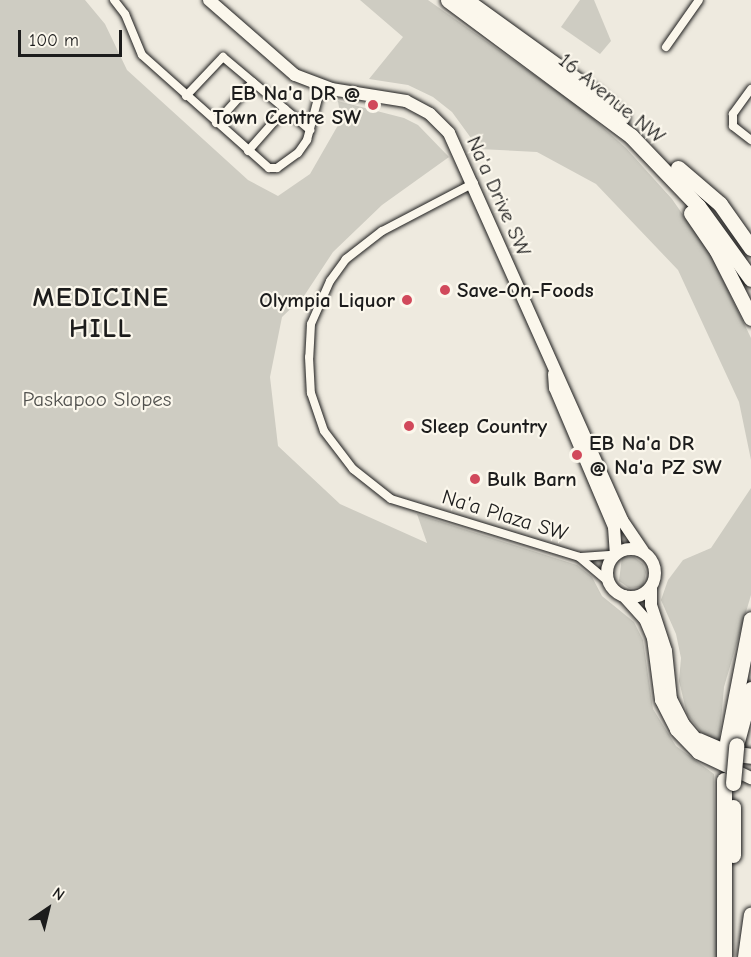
<!DOCTYPE html>
<html>
<head>
<meta charset="utf-8">
<style>
	body { margin:0 }
	#map { position:relative; width:751px; height:957px; overflow:hidden; background:#eeeadf; font-family:"Comic Neue",sans-serif }
	div>[style] { position:absolute }
	[style*='--x'] { left:calc(var(--x)*1px); top:calc(var(--y)*1px); width:calc(var(--w)*1px); rotate:calc(var(--a)*1deg) }
	.green>* { inset:0; background:#ceccc2 }
	.roads { filter:drop-shadow(0 0 2px #1c1c1c) drop-shadow(0 0 2px #1c1c1c) }
	.street>* { height:8px; margin:-4px; padding:0 4px; transform-origin:4px; border-radius:4px; background:#fbf7ec }
	.secondary>* { height:12px; margin:-6px; padding:0 6px; transform-origin:6px; border-radius:6px; background:#fbf7ec }
	.secondary>.ring { margin:-6px; padding:0; box-sizing:content-box; background:none; border:12px solid #fbf7ec; border-radius:50% }
	.highway>* { height:15px; margin:-7.5px; padding:0 7.5px; transform-origin:7.5px; border-radius:7.5px; background:#fbf7ec }
	.bridges { filter:drop-shadow(0 0 2px #1c1c1c) drop-shadow(0 0 2px #1c1c1c) }
	.highway-bridge>* { height:15px; margin:-7.5px; padding:0 7.5px; transform-origin:7.5px; border-radius:7.5px; background:#fbf7ec }
	.dots>* { width:16px; height:16px; translate:-50% -50%; box-sizing:border-box; border:3px solid #fbf7ec; border-radius:50% }
	span { translate:-50% -50%; white-space:nowrap; text-align:center; line-height:1.15; -webkit-text-stroke:4.5px #fbf7ec; paint-order:stroke }
	.poi-label { font-size:21px; color:#1c1c1c; font-weight:700 }
	.right { translate:-100% -50%; text-align:right }
	.left { translate:0 -50%; text-align:left }
	.street-label { font-size:21px; color:#1c1c1c }
	.park-label { font-size:21px; color:#51514e }
	.district-label { font-size:27px; color:#1c1c1c; font-weight:700; letter-spacing:1.5px }
	.north { position:absolute; left:18px; top:879px; width:60px; height:60px; -webkit-text-stroke:4px #fbf7ec; paint-order:stroke; rotate:35deg; font-size:16px; font-weight:700; line-height:24px; text-align:center; color:#1c1c1c }
	.north::after { content:''; display:block; margin:auto; width:21px; height:27px; background:#1c1c1c; clip-path:polygon(50% 0,100% 100%,50% 72%,0 100%) }
	.scale { position:absolute; left:18px; top:30px; width:104px; height:27px; box-sizing:border-box; border:3px solid #1c1c1c; border-top:0; padding-left:8px; font-size:18px; line-height:21px; white-space:nowrap; color:#1c1c1c; -webkit-text-stroke:4px #fbf7ec; paint-order:stroke }
</style>
</head>
<body>
<div id="map">
	<div class="green">
		<i style="clip-path:polygon(0 0,85px 0,105px 24px,127px 70px,248px 180px,278px 196px,310px 174px,341px 120px,338px 101px,404px 118px,418px 125px,449px 157px,382px 205px,333px 252px,304px 296px,282px 317px,270px 377px,278px 446px,340px 504px,427px 543px,417px 514px,577px 565px,592px 577px,602px 596px,634px 622px,643px 640px,653px 709px,676px 746px,714px 774px,718px 957px,0 957px)"></i>
		<i style="clip-path:polygon(360px 0,428px 0,581px 108px,626px 148px,672px 199px,711px 255px,751px 338px,751px 460px,739px 402px,678px 270px,596px 184px,537px 152px,479px 149px,452px 112px,433px 97px,408px 85px,369px 79px,403px 37px)"></i>
		<i style="clip-path:polygon(580px 0,594px 0,611px 41px,600px 54px,561px 27px)"></i>
		<i style="clip-path:polygon(751px 488px,751px 595px,724px 687px,719px 744px,701px 732px,687px 714px,679px 681px,681px 658px,676px 634px,661px 600px,668px 580px,683px 560px,711px 548px)"></i>
		<i style="clip-path:polygon(622px 557px,634px 557px,643px 564px,646px 572px,643px 587px,629px 588px,619px 581px)"></i>
	</div>
	<div class="roads">
		<div class="street">
			<i style="--x:114;--y:0;--w:18;--a:52"></i>
			<i style="--x:125;--y:14;--w:44;--a:67.5"></i>
			<i style="--x:142;--y:55;--w:170;--a:41.7"></i>
			<i style="--x:269;--y:168;--w:8;--a:0"></i>
			<i style="--x:277;--y:168;--w:26;--a:-36"></i>
			<i style="--x:298;--y:153;--w:16;--a:-55"></i>
			<i style="--x:307;--y:140;--w:55;--a:-75.2"></i>
			<i style="--x:666;--y:47;--w:57;--a:-54.9"></i>
			<i style="--x:751;--y:89;--w:31;--a:126"></i>
			<i style="--x:733;--y:114;--w:12;--a:90"></i>
			<i style="--x:733;--y:126;--w:23;--a:38"></i>
			<i style="--x:186;--y:96;--w:54;--a:-46.5"></i>
			<i style="--x:223;--y:57;--w:114;--a:40"></i>
			<i style="--x:216;--y:123;--w:55;--a:-47.9"></i>
			<i style="--x:248;--y:151;--w:56;--a:-48.6"></i>
			<i style="--x:474;--y:183;--w:104;--a:152.4"></i>
			<i style="--x:382;--y:231;--w:46;--a:142.1"></i>
			<i style="--x:346;--y:259;--w:27;--a:126"></i>
			<i style="--x:330;--y:281;--w:47;--a:113.8"></i>
			<i style="--x:311;--y:324;--w:33;--a:93"></i>
			<i style="--x:309;--y:357;--w:36;--a:87"></i>
			<i style="--x:311;--y:393;--w:40;--a:71.1"></i>
			<i style="--x:324;--y:431;--w:48;--a:52.7"></i>
			<i style="--x:353;--y:469;--w:48;--a:38.3"></i>
			<i style="--x:391;--y:499;--w:197;--a:17.1"></i>
			<i style="--x:579;--y:557;--w:39;--a:40"></i>
			<i style="--x:581;--y:557;--w:32;--a:-4"></i>
		</div>
		<div class="secondary">
			<i style="--x:209;--y:0;--w:114;--a:41.1"></i>
			<i style="--x:295;--y:75;--w:39;--a:21"></i>
			<i style="--x:331;--y:89;--w:76;--a:9.1"></i>
			<i style="--x:406;--y:101;--w:27;--a:28"></i>
			<i style="--x:430;--y:114;--w:27;--a:45"></i>
			<i style="--x:449;--y:133;--w:424;--a:65.9"></i>
			<i style="--x:622;--y:520;--w:37;--a:56"></i>
			<i style="--x:554;--y:374;--w:14;--a:86"></i>
			<i style="--x:555;--y:388;--w:151;--a:67"></i>
			<i style="--x:614;--y:527;--w:27;--a:86"></i>
			<i class="ring" style="left:607px;top:549px;width:36px;height:36px"></i>
			<i style="--x:651;--y:587;--w:18;--a:90"></i>
			<i style="--x:651;--y:605;--w:48;--a:71.9"></i>
			<i style="--x:666;--y:651;--w:48;--a:84.1"></i>
			<i style="--x:671;--y:699;--w:27;--a:63"></i>
			<i style="--x:683;--y:723;--w:31;--a:50"></i>
			<i style="--x:624;--y:596;--w:31;--a:48"></i>
			<i style="--x:645;--y:619;--w:21;--a:67"></i>
			<i style="--x:653;--y:638;--w:63;--a:82.6"></i>
			<i style="--x:661;--y:700;--w:34;--a:63"></i>
			<i style="--x:676;--y:730;--w:32;--a:46"></i>
			<i style="--x:698;--y:753;--w:59;--a:25.3"></i>
		</div>
		<div class="highway">
			<i style="--x:448;--y:0;--w:228;--a:36.6"></i>
			<i style="--x:631;--y:136;--w:97;--a:46.3"></i>
			<i style="--x:698;--y:206;--w:90;--a:54"></i>
			<i style="--x:466;--y:0;--w:159;--a:35.8"></i>
			<i style="--x:595;--y:93;--w:36;--a:42"></i>
			<i style="--x:678;--y:168;--w:55;--a:40.6"></i>
			<i style="--x:720;--y:204;--w:54;--a:54.8"></i>
			<i style="--x:691;--y:213;--w:46;--a:55.6"></i>
			<i style="--x:717;--y:251;--w:75;--a:63.1"></i>
			<i style="--x:698;--y:740;--w:33;--a:23"></i>
			<i style="--x:728;--y:753;--w:23;--a:7"></i>
			<i style="--x:727;--y:742;--w:125;--a:-79"></i>
			<i style="--x:736;--y:745;--w:58;--a:-75"></i>
			<i style="--x:733;--y:855;--w:48;--a:-90"></i>
			<i style="--x:724;--y:957;--w:177;--a:-90"></i>
			<i style="--x:745;--y:957;--w:43;--a:-82.1"></i>
		</div>
	</div>
	<div class="bridges">
		<div class="highway-bridge">
			<i style="--x:733;--y:783;--w:38;--a:-85"></i>
		</div>
	</div>
	<div class="dots">
		<i style="left:373px;top:105px;background:#d1495b"></i>
		<i style="left:445px;top:290px;background:#d1495b"></i>
		<i style="left:407px;top:300px;background:#d1495b"></i>
		<i style="left:409px;top:426px;background:#d1495b"></i>
		<i style="left:577px;top:455px;background:#d1495b"></i>
		<i style="left:475px;top:479px;background:#d1495b"></i>
	</div>
	<div class="poi-label">
		<span class="right" style="left:361px;top:105px">EB Na'a DR @<br>Town Centre SW</span>
		<span class="left" style="left:457px;top:290px">Save-On-Foods</span>
		<span class="right" style="left:395px;top:300px">Olympia Liquor</span>
		<span class="left" style="left:421px;top:426px">Sleep Country</span>
		<span class="left" style="left:589px;top:455px">EB Na'a DR<br>@ Na'a PZ SW</span>
		<span class="left" style="left:487px;top:479px">Bulk Barn</span>
	</div>
	<div class="street-label">
		<span style="left:612px;top:98px;rotate:39deg">16 Avenue NW</span>
		<span style="left:499px;top:196px;rotate:66deg">Na'a Drive SW</span>
		<span style="left:505px;top:515px;rotate:17deg">Na'a Plaza SW</span>
	</div>
	<div class="park-label">
		<span style="left:97px;top:399px">Paskapoo Slopes</span>
	</div>
	<div class="district-label">
		<span style="left:101px;top:313px">MEDICINE<br>HILL</span>
	</div>
	<div class="north">N</div>
	<div class="scale">100 m</div>
</div>
</body>
</html>
